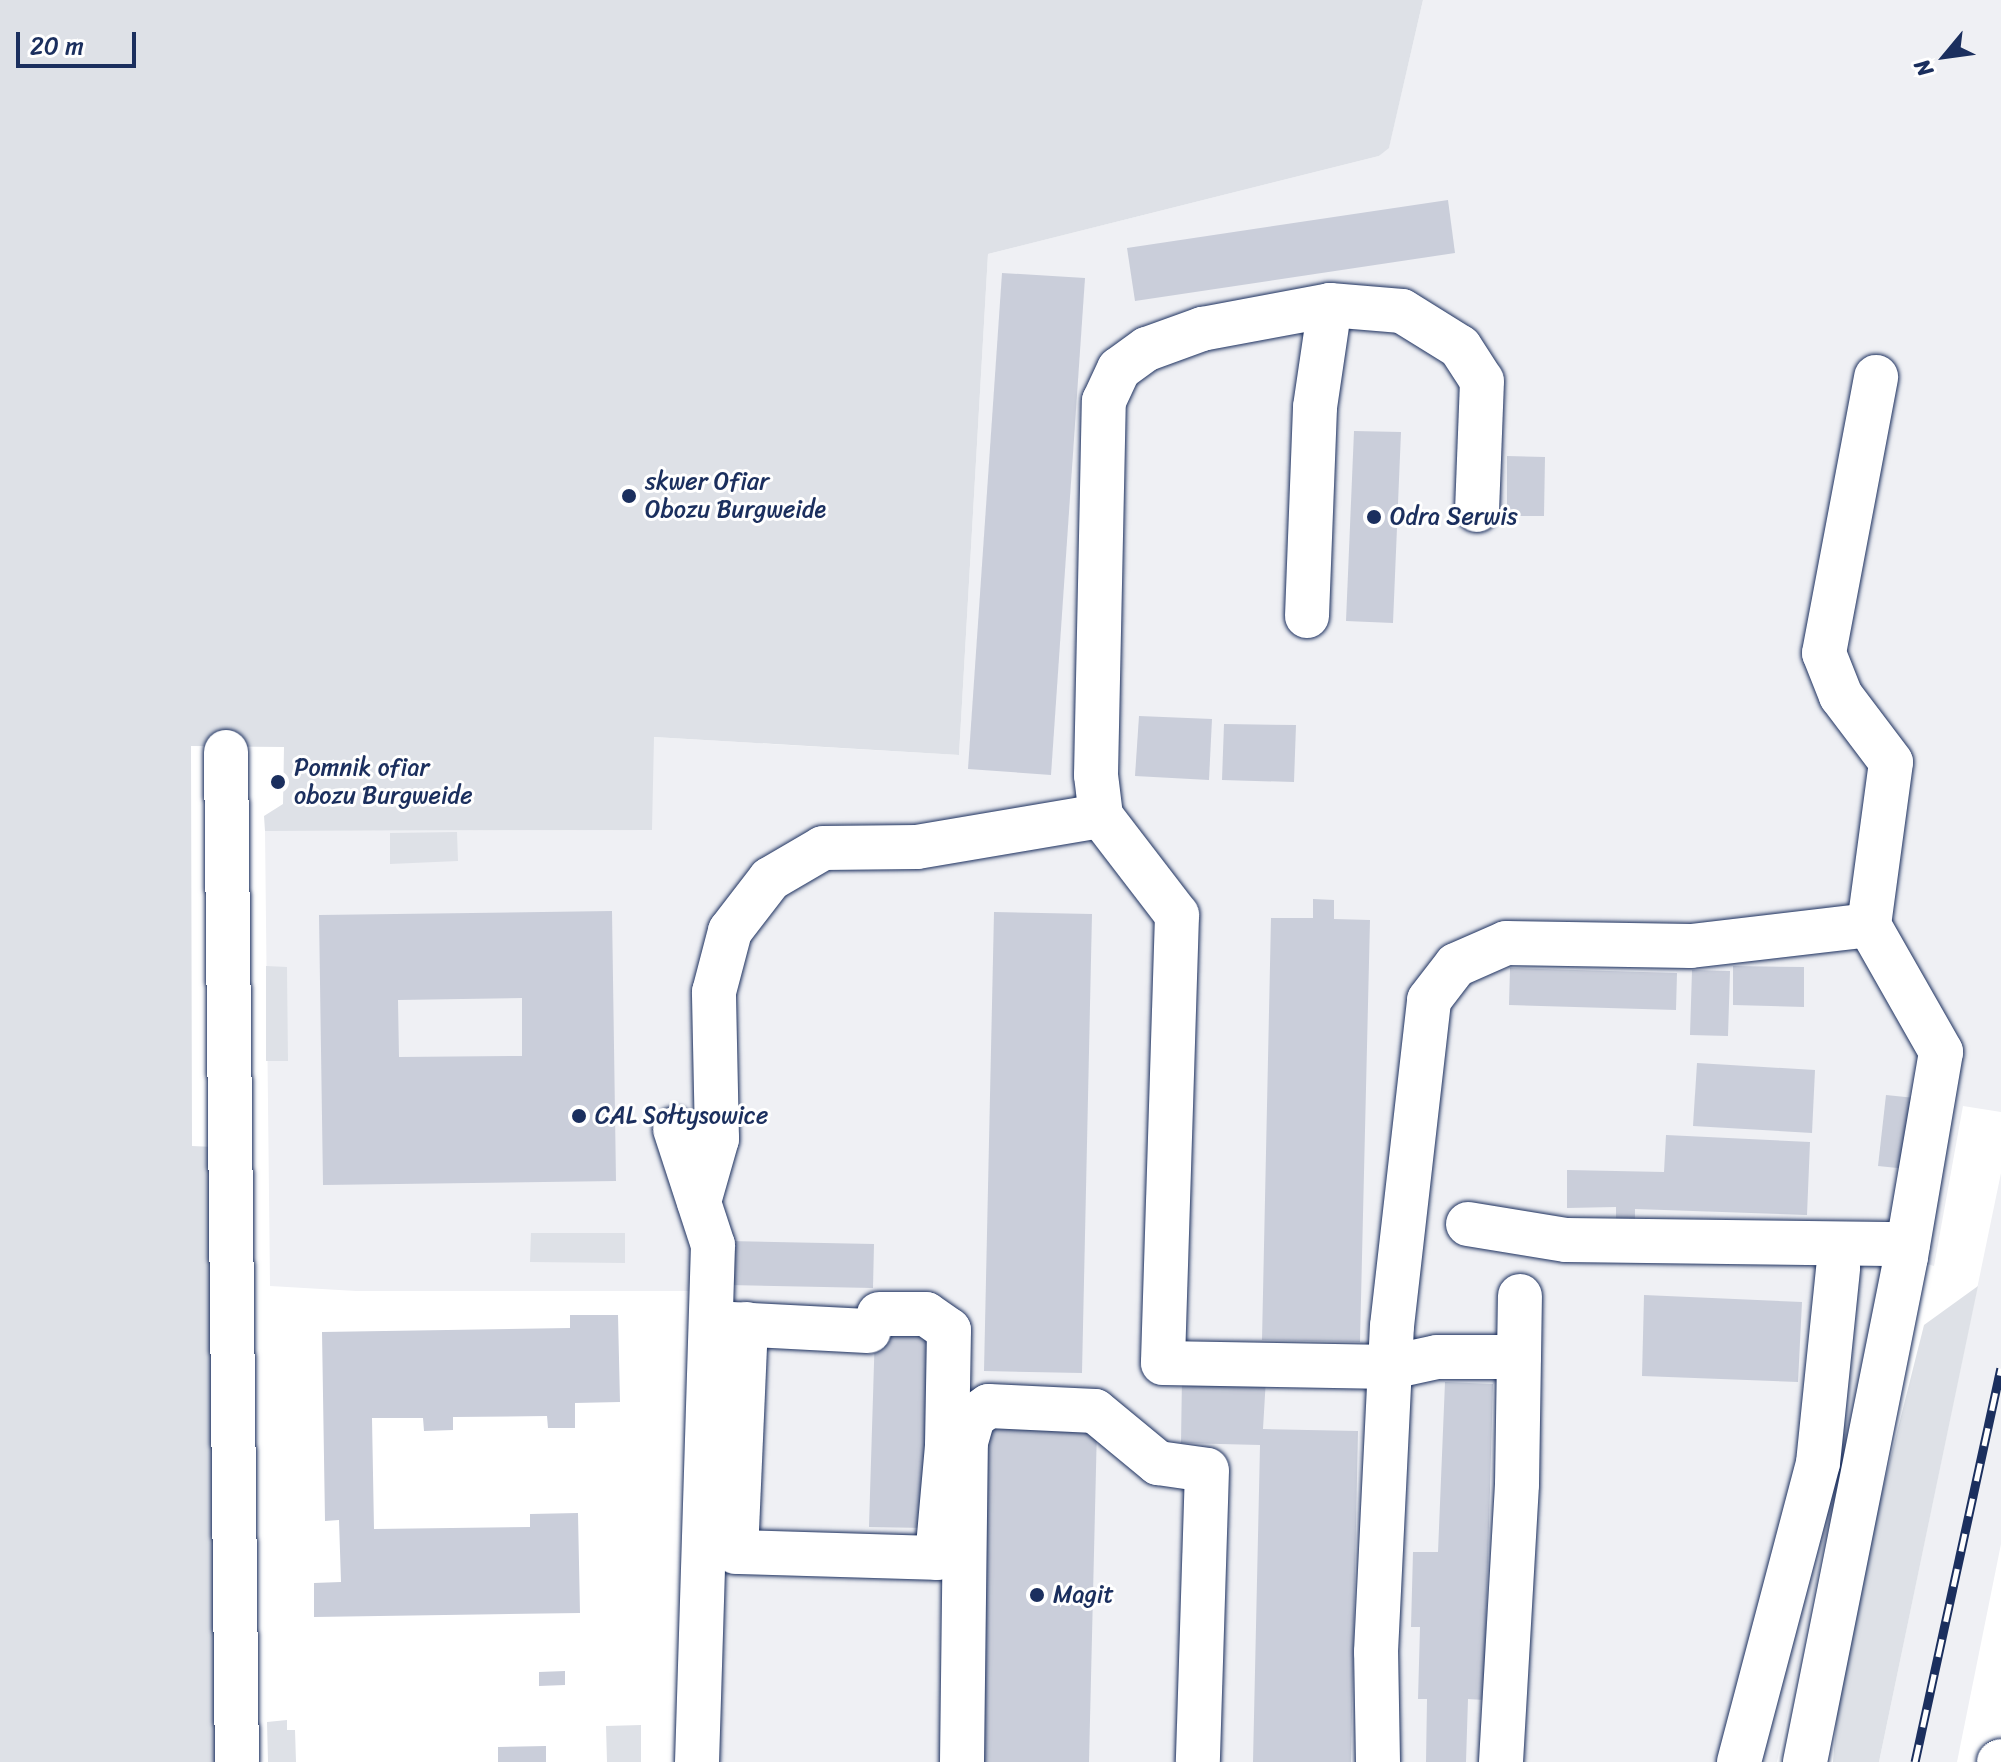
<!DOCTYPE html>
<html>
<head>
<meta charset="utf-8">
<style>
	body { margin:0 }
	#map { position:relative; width:2001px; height:1762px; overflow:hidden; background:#fff; font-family:Sriracha,sans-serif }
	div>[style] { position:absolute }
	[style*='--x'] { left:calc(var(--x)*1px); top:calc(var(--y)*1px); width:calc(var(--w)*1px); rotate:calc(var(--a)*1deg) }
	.built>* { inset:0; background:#eff0f4 }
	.green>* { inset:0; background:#dee1e7 }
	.building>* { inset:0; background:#caceda }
	.roads { filter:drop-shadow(0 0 2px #1b2f5e) drop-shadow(0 0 2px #1b2f5e) }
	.minor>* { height:44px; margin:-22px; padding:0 22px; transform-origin:22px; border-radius:22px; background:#fff }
	.rail>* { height:9px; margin-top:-4.5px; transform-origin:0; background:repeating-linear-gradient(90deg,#fff 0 18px,#1b2f5e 0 36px); box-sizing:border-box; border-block:2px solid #1b2f5e }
	.dots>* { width:22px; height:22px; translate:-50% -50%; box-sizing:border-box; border:4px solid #fff; border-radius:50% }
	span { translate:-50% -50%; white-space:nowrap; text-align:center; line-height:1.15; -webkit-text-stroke:6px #fff; paint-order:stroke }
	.poi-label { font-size:24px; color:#1b2f5e }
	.left { translate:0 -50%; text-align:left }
	.north { position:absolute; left:1905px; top:16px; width:80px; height:80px; -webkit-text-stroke:6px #fff; paint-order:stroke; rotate:241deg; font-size:22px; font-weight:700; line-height:32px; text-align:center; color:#1b2f5e }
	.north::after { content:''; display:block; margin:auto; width:28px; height:36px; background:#1b2f5e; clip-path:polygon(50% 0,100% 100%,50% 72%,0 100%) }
	.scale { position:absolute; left:16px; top:32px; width:120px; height:36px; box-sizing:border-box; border:4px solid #1b2f5e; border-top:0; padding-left:10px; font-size:24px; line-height:28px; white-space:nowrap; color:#1b2f5e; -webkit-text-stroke:6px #fff; paint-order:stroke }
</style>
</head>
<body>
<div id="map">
	<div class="built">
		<i style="clip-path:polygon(1423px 0,2001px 0,2001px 1112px,1963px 1106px,1934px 1266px,1888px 1253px,1777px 1762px,714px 1762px,691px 1291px,356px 1291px,270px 1286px,265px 831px,651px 830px,653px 737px,959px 755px,988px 254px,1379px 156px,1389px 147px)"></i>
		<i style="clip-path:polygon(2001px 1173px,2001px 1544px,1957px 1762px,1879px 1762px)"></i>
	</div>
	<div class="green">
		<i style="clip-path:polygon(0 0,1423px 0,1389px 148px,1379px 156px,988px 254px,959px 755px,654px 737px,652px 830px,265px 831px,264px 816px,283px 804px,284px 747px,191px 746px,192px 1146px,214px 1147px,223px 1762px,0 1762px)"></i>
		<i style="clip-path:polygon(457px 832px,458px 861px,390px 864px,390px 833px)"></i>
		<i style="clip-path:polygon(266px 966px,287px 967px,288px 1061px,266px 1061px)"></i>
		<i style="clip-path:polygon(531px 1233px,625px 1233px,625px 1263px,530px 1262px)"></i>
		<i style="clip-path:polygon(1978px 1286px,1879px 1762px,1833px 1762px,1842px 1651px,1924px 1325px)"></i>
		<i style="clip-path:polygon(287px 1720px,287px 1730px,295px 1730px,296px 1762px,268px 1762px,267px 1722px)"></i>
		<i style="clip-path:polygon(641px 1725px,641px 1762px,607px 1762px,606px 1726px)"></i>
	</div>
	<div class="building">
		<i style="clip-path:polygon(1448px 200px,1455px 253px,1135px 301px,1127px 248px)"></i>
		<i style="clip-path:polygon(1002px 273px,1085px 278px,1051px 775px,968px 769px)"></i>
		<i style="clip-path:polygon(1354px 431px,1401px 432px,1393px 623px,1346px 621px)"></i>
		<i style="clip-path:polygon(1507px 456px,1545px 457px,1544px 516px,1507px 516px)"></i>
		<i style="clip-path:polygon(1139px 716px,1212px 719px,1209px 780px,1135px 776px)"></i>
		<i style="clip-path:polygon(1224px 724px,1296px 725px,1294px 782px,1222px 780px)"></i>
		<i style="clip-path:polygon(1313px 899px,1334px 900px,1334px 919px,1370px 920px,1360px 1342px,1262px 1340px,1271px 918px,1313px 918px)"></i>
		<i style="clip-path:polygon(evenodd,612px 911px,616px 1181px,323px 1185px,319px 915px,612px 911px,522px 998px,522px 1056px,399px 1057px,398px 1000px,522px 998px)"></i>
		<i style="clip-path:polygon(994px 912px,1092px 914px,1082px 1373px,984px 1371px)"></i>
		<i style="clip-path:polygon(1733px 966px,1804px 967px,1804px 1007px,1733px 1005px)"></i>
		<i style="clip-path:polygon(1510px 968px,1677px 973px,1676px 1010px,1509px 1005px)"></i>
		<i style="clip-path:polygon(1692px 970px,1730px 971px,1728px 1036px,1690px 1035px)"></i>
		<i style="clip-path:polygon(1697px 1063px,1815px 1070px,1812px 1133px,1693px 1126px)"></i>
		<i style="clip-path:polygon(1886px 1095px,1915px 1098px,1907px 1169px,1878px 1166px)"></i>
		<i style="clip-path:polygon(1666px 1135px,1810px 1142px,1807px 1215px,1635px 1209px,1635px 1227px,1616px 1227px,1616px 1207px,1567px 1208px,1567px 1170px,1664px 1172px)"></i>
		<i style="clip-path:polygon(729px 1241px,874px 1244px,873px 1288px,728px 1285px)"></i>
		<i style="clip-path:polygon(1644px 1295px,1802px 1302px,1798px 1382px,1642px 1376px)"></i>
		<i style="clip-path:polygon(570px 1315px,618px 1315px,620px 1402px,575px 1403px,575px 1428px,548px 1428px,547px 1416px,453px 1417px,453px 1430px,424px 1431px,423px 1418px,372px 1418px,374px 1529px,530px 1527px,530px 1514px,578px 1513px,580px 1613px,314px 1617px,314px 1583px,341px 1582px,339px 1520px,325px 1521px,322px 1332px,570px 1328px)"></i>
		<i style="clip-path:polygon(875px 1331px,928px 1332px,926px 1528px,869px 1527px)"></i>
		<i style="clip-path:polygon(1182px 1376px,1266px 1378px,1263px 1429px,1358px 1431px,1351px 1762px,1253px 1762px,1260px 1445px,1181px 1443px)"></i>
		<i style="clip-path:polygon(1445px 1382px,1493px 1384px,1484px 1700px,1468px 1699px,1466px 1762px,1426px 1762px,1427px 1699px,1418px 1699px,1420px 1627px,1411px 1627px,1413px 1552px,1438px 1552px)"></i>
		<i style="clip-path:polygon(985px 1424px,1097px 1427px,1089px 1762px,978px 1762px)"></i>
		<i style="clip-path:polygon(565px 1671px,565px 1685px,539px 1686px,539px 1672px)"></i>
		<i style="clip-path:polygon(546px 1746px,546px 1762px,498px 1762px,498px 1747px)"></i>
	</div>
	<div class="roads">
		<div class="minor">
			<i style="--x:1307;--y:616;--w:209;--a:-87.8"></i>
			<i style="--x:1315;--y:407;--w:103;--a:-81.6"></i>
			<i style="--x:226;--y:752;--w:1010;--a:89.38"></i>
			<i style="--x:1101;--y:816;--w:125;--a:52.5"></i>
			<i style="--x:1177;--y:915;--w:448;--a:91.8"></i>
			<i style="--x:1163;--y:1363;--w:228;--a:1"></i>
			<i style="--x:1391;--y:1367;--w:47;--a:-12.3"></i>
			<i style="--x:1437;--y:1357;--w:82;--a:0"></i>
			<i style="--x:1869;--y:925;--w:164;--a:-82.3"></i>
			<i style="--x:1891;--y:762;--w:83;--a:-127.1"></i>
			<i style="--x:1841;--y:696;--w:46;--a:-111.6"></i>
			<i style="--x:1824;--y:653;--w:281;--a:-79.3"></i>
			<i style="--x:675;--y:1129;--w:122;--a:71.9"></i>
			<i style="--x:713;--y:1245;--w:517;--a:91.77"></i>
			<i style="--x:699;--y:1202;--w:66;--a:-74.1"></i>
			<i style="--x:717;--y:1139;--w:147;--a:-91.2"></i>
			<i style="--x:714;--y:992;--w:63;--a:-75.3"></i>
			<i style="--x:730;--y:931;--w:66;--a:-52.4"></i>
			<i style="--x:770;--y:879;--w:61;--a:-30.3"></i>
			<i style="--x:823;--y:848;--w:94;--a:-0.6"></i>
			<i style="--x:917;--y:847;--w:187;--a:-9.6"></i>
			<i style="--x:1101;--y:816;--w:41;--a:-97"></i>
			<i style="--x:1096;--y:775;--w:374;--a:-88.8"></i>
			<i style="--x:1104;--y:401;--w:35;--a:-65"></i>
			<i style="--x:1119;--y:369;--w:34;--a:-36"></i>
			<i style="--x:1147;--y:349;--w:59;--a:-20"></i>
			<i style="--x:1202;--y:329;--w:130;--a:-10.6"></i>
			<i style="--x:1330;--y:305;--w:72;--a:4.8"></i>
			<i style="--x:1402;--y:311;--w:68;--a:31.8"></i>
			<i style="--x:1460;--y:347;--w:40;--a:57.1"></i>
			<i style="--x:1482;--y:381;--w:129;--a:92.2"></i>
			<i style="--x:1468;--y:1224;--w:99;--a:9.3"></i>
			<i style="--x:1566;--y:1240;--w:342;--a:0.7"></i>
			<i style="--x:715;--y:1323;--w:154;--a:3"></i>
			<i style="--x:746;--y:1324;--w:228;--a:92.5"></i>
			<i style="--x:736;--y:1552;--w:201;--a:1.7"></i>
			<i style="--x:937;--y:1558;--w:113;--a:-84.9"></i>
			<i style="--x:947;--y:1445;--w:115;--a:-89"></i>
			<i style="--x:949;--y:1330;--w:28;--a:-145"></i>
			<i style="--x:926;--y:1314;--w:47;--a:180"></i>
			<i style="--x:962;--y:1762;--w:320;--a:-89.3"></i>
			<i style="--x:966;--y:1442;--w:26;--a:-74"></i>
			<i style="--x:973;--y:1417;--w:19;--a:-35"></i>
			<i style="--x:989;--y:1406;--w:106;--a:2.7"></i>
			<i style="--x:1095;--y:1411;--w:82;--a:39.5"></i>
			<i style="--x:1158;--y:1463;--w:49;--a:8.1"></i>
			<i style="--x:1207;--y:1470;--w:292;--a:91.8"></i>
			<i style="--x:1378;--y:1762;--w:110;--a:-91"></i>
			<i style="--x:1376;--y:1652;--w:326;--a:-87.2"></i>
			<i style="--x:1392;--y:1326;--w:328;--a:-83.5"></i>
			<i style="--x:1429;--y:1000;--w:44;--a:-52.4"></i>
			<i style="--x:1456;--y:965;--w:55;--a:-23.7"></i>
			<i style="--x:1506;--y:943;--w:185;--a:0.9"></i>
			<i style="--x:1691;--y:946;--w:179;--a:-6.7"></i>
			<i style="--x:1869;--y:925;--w:146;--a:60.4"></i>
			<i style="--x:1941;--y:1052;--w:208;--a:99.7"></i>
			<i style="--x:1906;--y:1257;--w:515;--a:101.31"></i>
			<i style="--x:1501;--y:1762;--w:278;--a:-86.7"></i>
			<i style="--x:1517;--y:1484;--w:188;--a:-89.1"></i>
			<i style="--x:1739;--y:1762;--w:309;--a:-75.2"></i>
			<i style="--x:1818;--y:1463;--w:196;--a:-84.1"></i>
			<i style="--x:1999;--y:1762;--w:2;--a:-27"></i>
		</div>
	</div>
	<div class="rail">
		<i style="--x:1915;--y:1762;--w:403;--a:-77.7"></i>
	</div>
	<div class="dots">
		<i style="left:629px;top:496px;background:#1b2f5e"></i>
		<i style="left:1374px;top:517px;background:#1b2f5e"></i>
		<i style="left:278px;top:782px;background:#1b2f5e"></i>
		<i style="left:579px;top:1116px;background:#1b2f5e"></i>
		<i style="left:1037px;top:1595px;background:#1b2f5e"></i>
	</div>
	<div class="poi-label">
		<span class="left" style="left:645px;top:496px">skwer Ofiar<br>Obozu Burgweide</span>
		<span class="left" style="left:1390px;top:517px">Odra Serwis</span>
		<span class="left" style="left:294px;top:782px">Pomnik ofiar<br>obozu Burgweide</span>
		<span class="left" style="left:595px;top:1116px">CAL Sołtysowice</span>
		<span class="left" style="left:1053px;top:1595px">Magit</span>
	</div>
	<div class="north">N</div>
	<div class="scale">20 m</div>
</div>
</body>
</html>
